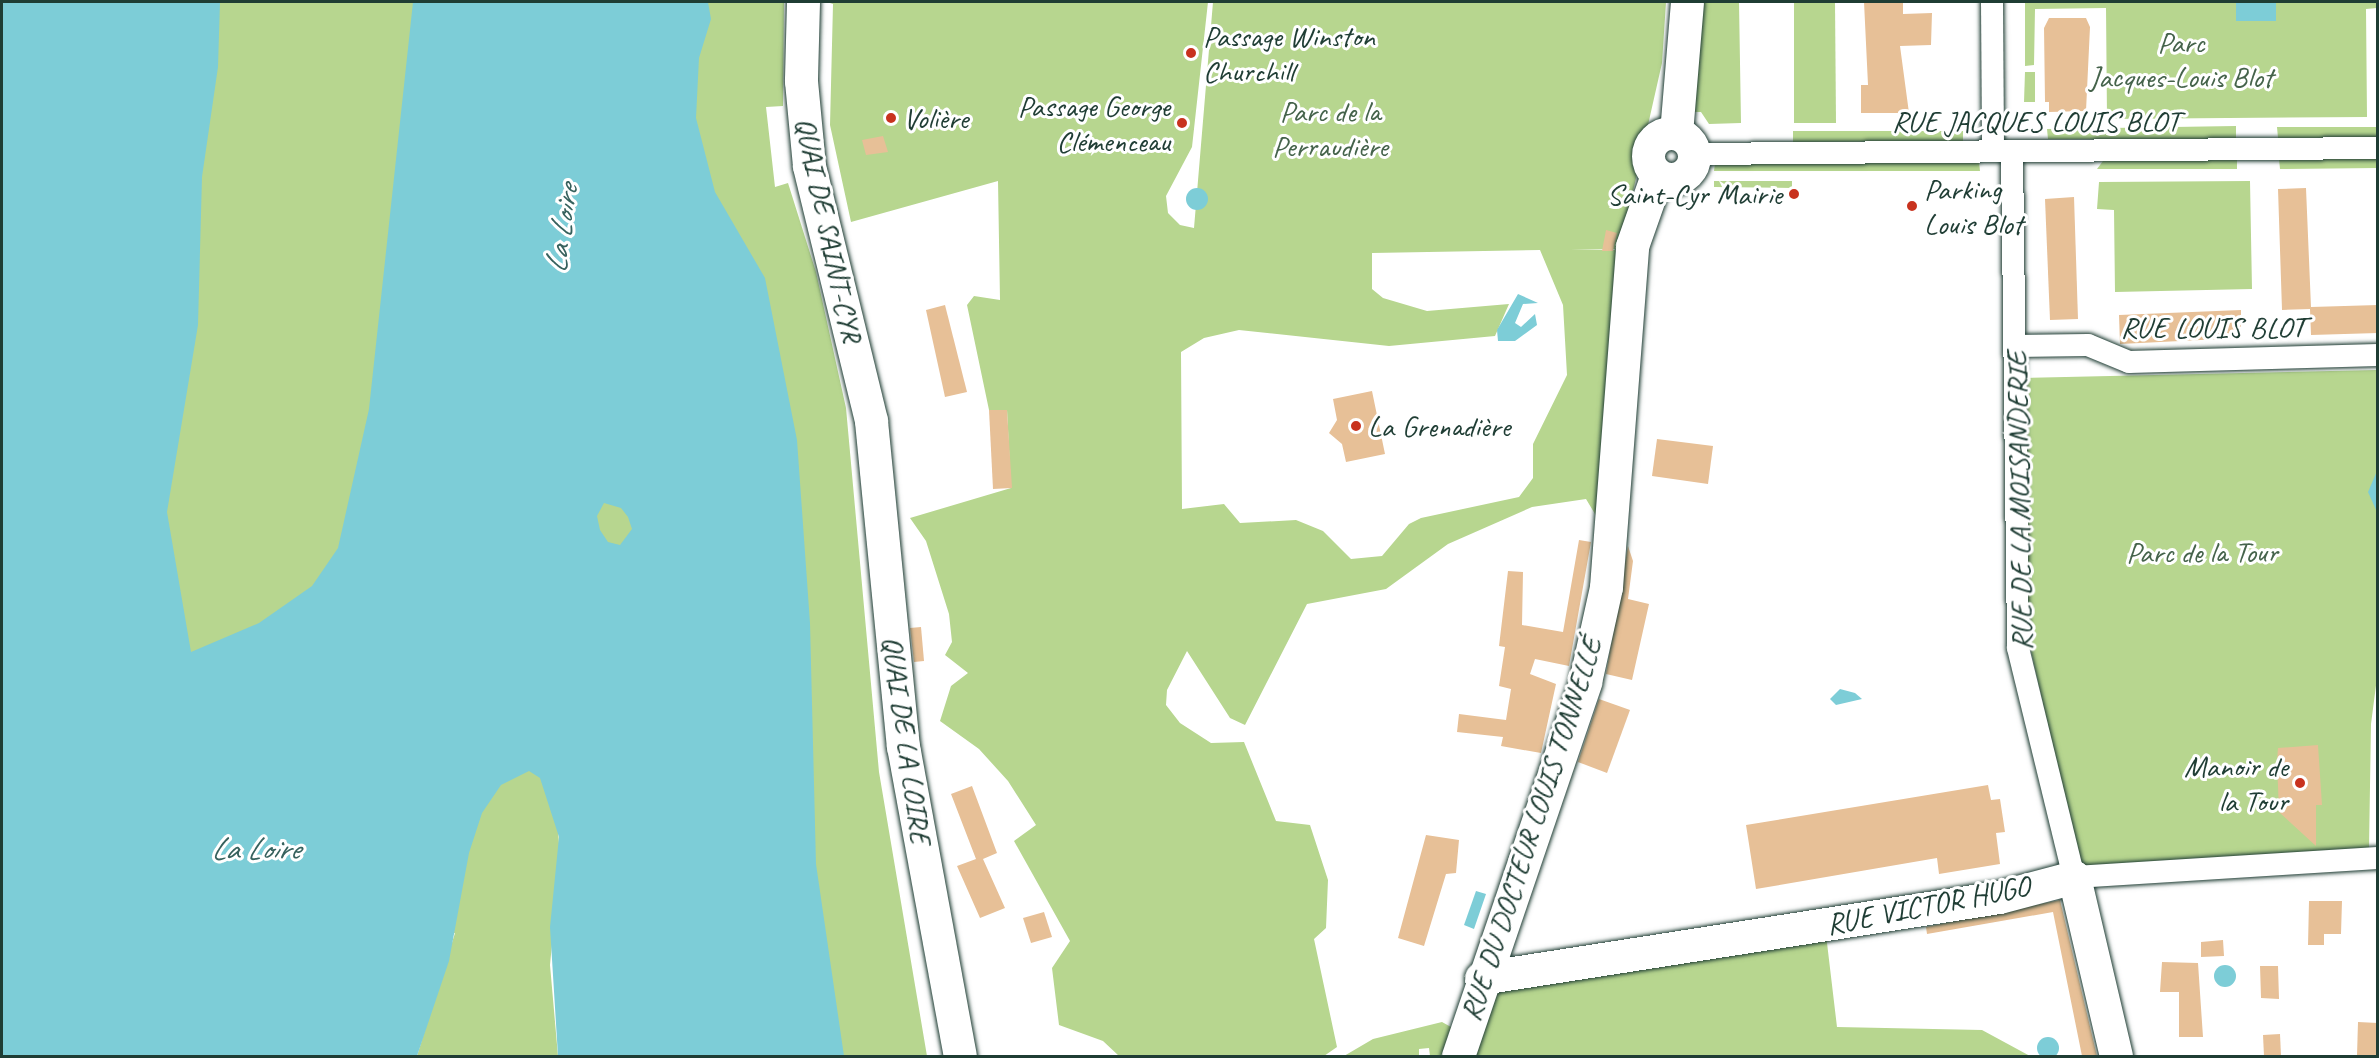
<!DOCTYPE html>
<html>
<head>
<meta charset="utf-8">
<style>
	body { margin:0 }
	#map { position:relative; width:2379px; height:1058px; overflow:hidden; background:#fff; font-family:Caveat,sans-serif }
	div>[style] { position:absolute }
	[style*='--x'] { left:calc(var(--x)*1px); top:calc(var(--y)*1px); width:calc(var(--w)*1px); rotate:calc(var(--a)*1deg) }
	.green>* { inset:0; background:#b7d68f }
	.water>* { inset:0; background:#7dcdd7 }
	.round { border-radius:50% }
	.building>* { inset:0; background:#e7c097 }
	.roads { filter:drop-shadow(0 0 2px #1f3d34) drop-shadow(0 0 2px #1f3d34) }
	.street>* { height:22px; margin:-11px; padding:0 11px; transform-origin:11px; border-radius:11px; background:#fff }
	.secondary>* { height:33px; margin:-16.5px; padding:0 16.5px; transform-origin:16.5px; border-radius:16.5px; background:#fff }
	.secondary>.ring { margin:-16.5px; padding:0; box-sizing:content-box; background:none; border:33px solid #fff; border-radius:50% }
	.primary>* { height:33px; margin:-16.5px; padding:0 16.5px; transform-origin:16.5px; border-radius:16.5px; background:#fff }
	.dots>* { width:16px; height:16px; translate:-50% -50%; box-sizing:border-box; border:3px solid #fff; border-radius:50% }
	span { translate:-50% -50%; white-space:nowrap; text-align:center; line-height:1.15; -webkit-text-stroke:6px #fff; paint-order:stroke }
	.poi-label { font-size:30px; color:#1f3d34 }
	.left { translate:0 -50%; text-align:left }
	.right { translate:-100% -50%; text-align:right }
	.park-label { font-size:30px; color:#45634b }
	.street-label { font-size:30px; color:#1f3d34 }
	.water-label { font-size:32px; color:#36615d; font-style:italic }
	.frame { position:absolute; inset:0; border:3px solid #1f3d34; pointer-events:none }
</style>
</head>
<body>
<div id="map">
	<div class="green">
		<i style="clip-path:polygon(2px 2px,784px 2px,783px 106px,766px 107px,775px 187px,788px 183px,816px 272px,846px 408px,879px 772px,927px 1056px,571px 1056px,560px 829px,558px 828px,560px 859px,550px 965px,558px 1056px,417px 1056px,455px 933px,2px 1056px)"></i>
		<i style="clip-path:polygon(evenodd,827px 2px,1208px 2px,1192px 147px,1166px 196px,1168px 213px,1180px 225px,1194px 228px,1213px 2px,1666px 2px,1662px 63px,1620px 249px,1570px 250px,1621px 250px,1598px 519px,1586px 499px,1532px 507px,1448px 544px,1386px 589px,1307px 604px,1245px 725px,1230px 718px,1187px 651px,1167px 690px,1166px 705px,1180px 723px,1211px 743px,1244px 742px,1276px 821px,1310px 825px,1328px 880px,1326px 928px,1314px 939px,1337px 1047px,1324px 1056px,1119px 1056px,1103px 1041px,1059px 1025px,1052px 968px,1070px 941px,1014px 841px,1036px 825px,1008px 781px,979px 749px,940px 721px,951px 686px,968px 673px,945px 655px,952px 642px,949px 614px,926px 541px,910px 518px,1011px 488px,1007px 410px,989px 410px,967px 305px,974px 296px,1000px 300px,998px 181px,851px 222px,830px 125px,833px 4px,827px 2px,1540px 250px,1563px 305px,1567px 375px,1533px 444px,1533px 478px,1519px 497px,1421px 518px,1409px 524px,1382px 556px,1351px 559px,1323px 531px,1296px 520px,1240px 523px,1224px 504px,1182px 509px,1181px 352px,1204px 338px,1239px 330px,1389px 346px,1495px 336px,1509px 304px,1427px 311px,1383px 298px,1372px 289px,1372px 253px,1540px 250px)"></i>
		<i style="clip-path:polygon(1702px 2px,1739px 2px,1741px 123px,1709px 124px,1701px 112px,1692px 112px)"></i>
		<i style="clip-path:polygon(1794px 2px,1835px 2px,1836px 123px,1794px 123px)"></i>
		<i style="clip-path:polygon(2025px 2px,2236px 2px,2237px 21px,2276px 21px,2276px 2px,2377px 2px,2377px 8px,2366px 9px,2367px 117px,2107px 119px,2106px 8px,2035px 9px,2034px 65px,2025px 66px)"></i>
		<i style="clip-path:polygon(2025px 72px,2035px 72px,2035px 102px,2024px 102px)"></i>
		<i style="clip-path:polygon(2236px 126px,2236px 139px,2048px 139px,2047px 129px)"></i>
		<i style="clip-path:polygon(2277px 127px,2377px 127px,2377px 138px,2278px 138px)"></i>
		<i style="clip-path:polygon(1793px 131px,1963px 131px,1963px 141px,1793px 142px)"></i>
		<i style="clip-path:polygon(2237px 159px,2237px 169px,2097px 169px,2103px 161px)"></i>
		<i style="clip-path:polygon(2279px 159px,2377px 159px,2377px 168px,2280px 169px)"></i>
		<i style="clip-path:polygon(1979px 162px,1980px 171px,1714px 171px,1715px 163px)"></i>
		<i style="clip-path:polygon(1714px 181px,1792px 181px,1792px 188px,1714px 187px)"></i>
		<i style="clip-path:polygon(2250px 181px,2252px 289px,2115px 292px,2114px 210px,2097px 209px,2099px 182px)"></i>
		<i style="clip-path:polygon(2377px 370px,2378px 670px,2371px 724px,2369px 849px,2081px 870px,2029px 642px,2023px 378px)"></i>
		<i style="clip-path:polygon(1825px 926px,1837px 1027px,1982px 1030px,2030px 1056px,1472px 1056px,1494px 986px)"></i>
		<i style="clip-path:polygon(1442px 1022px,1451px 1027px,1445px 1056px,1430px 1056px,1429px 1048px,1419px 1049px,1419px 1056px,1344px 1056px,1373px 1039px)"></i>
	</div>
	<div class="water">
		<i style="clip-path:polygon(evenodd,2px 2px,220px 2px,218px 67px,202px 177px,198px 325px,167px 512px,191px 652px,259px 623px,312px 586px,338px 548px,369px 409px,413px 2px,708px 2px,711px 19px,699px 58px,696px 118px,715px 192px,765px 278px,797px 440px,810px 623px,816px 864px,844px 1056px,558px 1056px,550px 927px,559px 837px,540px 778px,529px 771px,501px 785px,482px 813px,469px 853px,449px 961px,417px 1056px,2px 1056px,2px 2px,604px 503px,621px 508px,628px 517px,632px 529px,620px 545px,608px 542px,600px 530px,597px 516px,604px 503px)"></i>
		<i style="clip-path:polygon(2236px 2px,2276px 2px,2276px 21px,2236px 21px)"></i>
		<i class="round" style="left:1186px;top:188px;width:22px;height:22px"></i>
		<i style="clip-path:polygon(1518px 294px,1538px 303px,1523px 304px,1515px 323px,1521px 327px,1535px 314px,1537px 325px,1515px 341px,1498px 341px,1497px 330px)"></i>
		<i style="clip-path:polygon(2377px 471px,2377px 512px,2368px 492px)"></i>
		<i style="clip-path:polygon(1840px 689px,1855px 693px,1862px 699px,1836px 705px,1830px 699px)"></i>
		<i style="clip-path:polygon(1476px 891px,1486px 894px,1474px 929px,1464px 925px)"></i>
		<i class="round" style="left:2214px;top:965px;width:22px;height:22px"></i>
		<i class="round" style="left:2037px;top:1037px;width:22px;height:22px"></i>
	</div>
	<div class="building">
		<i style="clip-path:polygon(1864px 2px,1903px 2px,1903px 14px,1932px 13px,1931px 45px,1900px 46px,1909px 113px,1861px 113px,1861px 85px,1868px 85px)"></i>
		<i style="clip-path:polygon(2049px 18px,2086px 18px,2090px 27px,2086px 111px,2049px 112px,2049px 102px,2045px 102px,2044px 28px)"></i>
		<i style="clip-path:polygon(883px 136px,888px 152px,866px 155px,862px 140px)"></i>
		<i style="clip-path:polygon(2306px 188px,2311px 307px,2378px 305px,2378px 333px,2311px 335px,2310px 309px,2282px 310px,2278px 189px)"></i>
		<i style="clip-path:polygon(2074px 197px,2078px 319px,2050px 320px,2045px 199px)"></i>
		<i style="clip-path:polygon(1606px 230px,1617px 233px,1613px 251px,1602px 251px)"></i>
		<i style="clip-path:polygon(945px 305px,967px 392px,945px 397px,926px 310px)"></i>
		<i style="clip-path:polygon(2241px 310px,2241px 338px,2120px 344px,2119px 315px)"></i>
		<i style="clip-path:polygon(1372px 391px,1385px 454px,1346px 462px,1342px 444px,1329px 433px,1337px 420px,1333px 399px)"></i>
		<i style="clip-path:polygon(989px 410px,1007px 410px,1012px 488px,993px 489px)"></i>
		<i style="clip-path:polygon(1657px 439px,1713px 446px,1708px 484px,1652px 476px)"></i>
		<i style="clip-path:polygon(1579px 540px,1591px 542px,1569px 666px,1535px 659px,1530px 674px,1556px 684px,1541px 753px,1501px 746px,1503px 737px,1457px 732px,1459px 714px,1506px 720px,1511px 689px,1499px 686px,1505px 647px,1499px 646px,1508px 571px,1523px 572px,1522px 625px,1563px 632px)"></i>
		<i style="clip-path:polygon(1628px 546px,1633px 561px,1628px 599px,1649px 604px,1632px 680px,1606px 674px)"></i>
		<i style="clip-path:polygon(921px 627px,924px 661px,914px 662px,910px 628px)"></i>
		<i style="clip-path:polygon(1599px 699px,1630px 710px,1607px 773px,1578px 762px)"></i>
		<i style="clip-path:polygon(2318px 745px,2322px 805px,2316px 805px,2316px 846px,2279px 812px,2277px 761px,2278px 748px)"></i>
		<i style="clip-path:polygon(1988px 785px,1991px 800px,2000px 799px,2005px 832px,1996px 833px,2000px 864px,1939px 874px,1937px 858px,1756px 889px,1746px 825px)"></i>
		<i style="clip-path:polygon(972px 786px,997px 853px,983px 859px,1005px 908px,980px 918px,957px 866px,976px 859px,951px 794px)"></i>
		<i style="clip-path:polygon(1426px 835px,1459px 840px,1456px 873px,1446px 874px,1424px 946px,1398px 938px)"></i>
		<i style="clip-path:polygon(2060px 900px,2097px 1056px,2082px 1056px,2053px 912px,1927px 934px,1926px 927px)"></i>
		<i style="clip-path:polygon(2309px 901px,2342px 901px,2341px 934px,2324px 934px,2324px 945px,2308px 945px)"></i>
		<i style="clip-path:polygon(1044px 912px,1052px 937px,1031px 943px,1023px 918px)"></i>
		<i style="clip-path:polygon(2223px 940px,2224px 956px,2201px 957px,2201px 942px)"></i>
		<i style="clip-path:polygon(2162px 962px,2198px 963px,2203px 1037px,2179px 1037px,2179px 992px,2160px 992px)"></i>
		<i style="clip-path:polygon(2260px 966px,2278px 966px,2279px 999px,2261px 998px)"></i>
		<i style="clip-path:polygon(2358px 1022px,2378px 1023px,2378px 1056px,2357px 1056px)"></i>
		<i style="clip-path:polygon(2280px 1034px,2281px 1056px,2264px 1056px,2263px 1035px)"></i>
	</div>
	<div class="roads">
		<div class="street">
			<i style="--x:1992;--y:2;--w:148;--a:89.6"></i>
			<i style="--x:2012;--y:151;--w:497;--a:89.3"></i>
			<i style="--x:2018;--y:648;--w:236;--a:76.3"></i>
			<i style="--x:2074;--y:877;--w:305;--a:-3.6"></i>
			<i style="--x:1694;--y:154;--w:684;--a:-0.5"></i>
			<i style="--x:2015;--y:346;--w:73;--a:-0.8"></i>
			<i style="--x:2088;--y:345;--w:44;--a:22.5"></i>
			<i style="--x:2129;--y:362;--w:249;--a:-1.6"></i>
		</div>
		<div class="secondary">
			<i class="ring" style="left:1648px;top:133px;width:13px;height:13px"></i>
			<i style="--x:1676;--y:133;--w:131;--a:-85.2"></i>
			<i style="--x:1481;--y:978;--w:524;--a:-8.89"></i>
			<i style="--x:1999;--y:897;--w:78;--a:-14.9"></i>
			<i style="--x:2074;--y:877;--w:184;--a:76.8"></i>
			<i style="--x:1458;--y:1056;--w:395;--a:-71.2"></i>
			<i style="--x:1585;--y:682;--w:97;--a:-77.5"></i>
			<i style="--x:1606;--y:587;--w:342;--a:-85.6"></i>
			<i style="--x:1632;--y:246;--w:75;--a:-70.6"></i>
		</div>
		<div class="primary">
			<i style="--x:803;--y:2;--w:79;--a:91.5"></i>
			<i style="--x:801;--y:81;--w:85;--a:84.6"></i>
			<i style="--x:809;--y:166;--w:262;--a:76.3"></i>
			<i style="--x:871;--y:421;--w:327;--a:84.4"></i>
			<i style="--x:903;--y:746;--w:315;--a:79.6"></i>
		</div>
	</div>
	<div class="dots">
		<i style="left:1191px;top:53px;background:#c8321e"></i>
		<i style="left:891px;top:118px;background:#c8321e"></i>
		<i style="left:1182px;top:123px;background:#c8321e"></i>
		<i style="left:1794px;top:194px;background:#c8321e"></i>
		<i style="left:1912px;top:206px;background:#c8321e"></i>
		<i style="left:1356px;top:426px;background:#c8321e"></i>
		<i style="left:2300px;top:783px;background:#c8321e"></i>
	</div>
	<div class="poi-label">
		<span class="left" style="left:1203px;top:53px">Passage Winston<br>Churchill</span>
		<span class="right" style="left:1170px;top:123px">Passage George<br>Clémenceau</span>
		<span class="left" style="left:903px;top:118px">Volière</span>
		<span class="left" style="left:1924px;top:206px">Parking<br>Louis Blot</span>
		<span class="right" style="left:1782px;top:194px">Saint-Cyr Mairie</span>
		<span class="left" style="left:1368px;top:426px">La Grenadière</span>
		<span class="right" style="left:2288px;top:783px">Manoir de<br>la Tour</span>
	</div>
	<div class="park-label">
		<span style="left:2181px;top:59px">Parc<br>Jacques-Louis Blot</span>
		<span style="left:1330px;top:128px">Parc de la<br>Perraudière</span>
		<span style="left:2202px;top:552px">Parc de la Tour</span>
	</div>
	<div class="street-label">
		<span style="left:2036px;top:121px">RUE JACQUES LOUIS BLOT</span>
		<span style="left:829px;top:230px;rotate:78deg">QUAI DE SAINT-CYR</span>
		<span style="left:2213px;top:327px">RUE LOUIS BLOT</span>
		<span style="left:2019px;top:501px;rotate:-91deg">RUE DE LA MOISANDERIE</span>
		<span style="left:907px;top:740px;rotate:82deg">QUAI DE LA LOIRE</span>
		<span style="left:1531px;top:829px;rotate:-72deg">RUE DU DOCTEUR LOUIS TONNELLÉ</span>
		<span style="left:1928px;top:905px;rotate:-11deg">RUE VICTOR HUGO</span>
	</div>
	<div class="water-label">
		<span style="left:562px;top:229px;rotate:-82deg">La Loire</span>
		<span style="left:255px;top:849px">La Loire</span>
	</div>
	<div class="frame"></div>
</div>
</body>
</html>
